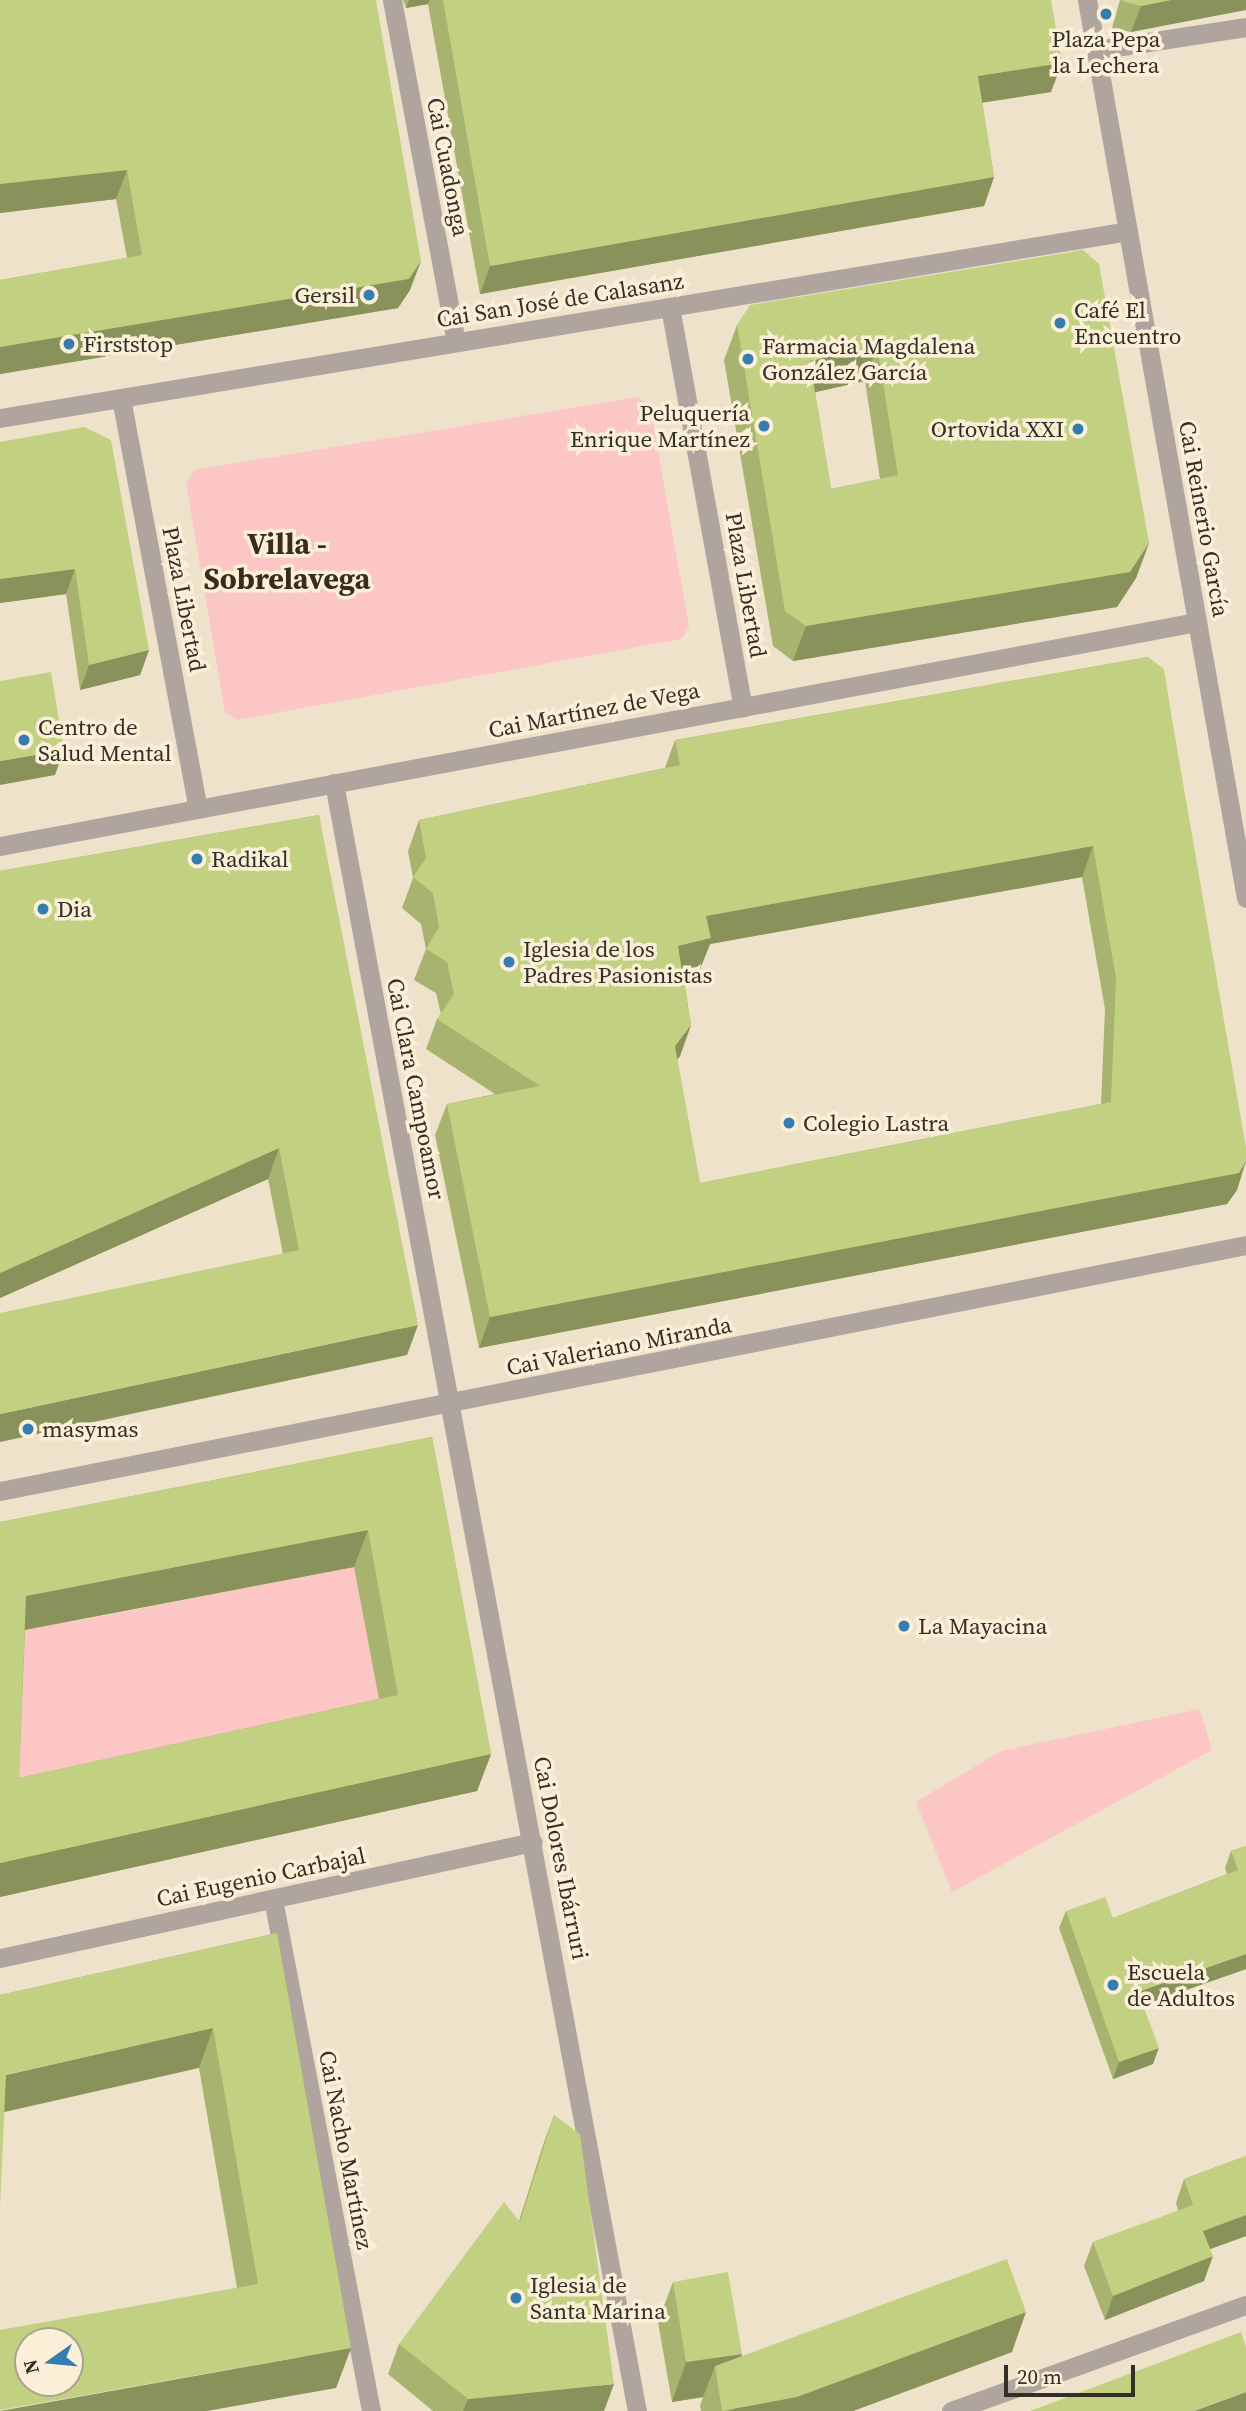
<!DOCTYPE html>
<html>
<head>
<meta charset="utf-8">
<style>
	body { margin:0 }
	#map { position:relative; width:1246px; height:2411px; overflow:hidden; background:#eee2cb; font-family:"Source Serif 4",serif }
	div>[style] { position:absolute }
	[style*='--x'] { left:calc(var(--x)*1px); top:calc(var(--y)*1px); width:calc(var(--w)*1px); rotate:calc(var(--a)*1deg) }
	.green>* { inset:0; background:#fcc6c4 }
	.pedestrian>* { height:19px; margin:-9.5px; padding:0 9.5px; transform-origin:9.5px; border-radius:9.5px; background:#afa59e }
	.minor>* { height:19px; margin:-9.5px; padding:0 9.5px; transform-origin:9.5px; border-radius:9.5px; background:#afa59e }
	.wall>* { inset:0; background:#a7b36f }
	.shaded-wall>* { inset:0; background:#88925a }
	.building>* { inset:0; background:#c2d081 }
	.dots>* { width:19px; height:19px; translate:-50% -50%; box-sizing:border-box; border:4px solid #fbefd8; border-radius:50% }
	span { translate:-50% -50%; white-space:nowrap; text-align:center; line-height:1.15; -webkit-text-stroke:7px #fbefd8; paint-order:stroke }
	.poi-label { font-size:23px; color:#332f26 }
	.right { translate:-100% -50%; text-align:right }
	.left { translate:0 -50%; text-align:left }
	.street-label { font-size:23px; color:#332f26 }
	.district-label { font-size:30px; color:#372d1a; font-weight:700 }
	.north { position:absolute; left:14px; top:2327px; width:70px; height:70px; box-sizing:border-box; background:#fbefd8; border:2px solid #aba291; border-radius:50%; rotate:255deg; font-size:19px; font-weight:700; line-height:28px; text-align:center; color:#332f26 }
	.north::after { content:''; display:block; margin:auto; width:24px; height:32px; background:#357db1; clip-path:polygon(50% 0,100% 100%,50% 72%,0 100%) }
	.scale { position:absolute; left:1004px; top:2365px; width:131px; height:32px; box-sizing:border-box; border:4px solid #332f26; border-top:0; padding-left:9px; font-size:21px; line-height:24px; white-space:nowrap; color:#332f26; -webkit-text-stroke:5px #fbefd8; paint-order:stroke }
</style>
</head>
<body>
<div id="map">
	<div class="green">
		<i style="clip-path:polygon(638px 397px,650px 406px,689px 627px,681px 639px,237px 720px,225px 712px,186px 484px,194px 470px)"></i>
		<i style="clip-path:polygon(16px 1553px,67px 1623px,354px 1567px,401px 1808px,356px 1818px,341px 1741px,6px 1815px)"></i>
		<i style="clip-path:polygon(1200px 1709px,1212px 1750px,952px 1892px,916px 1802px,1001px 1751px)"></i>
	</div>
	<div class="pedestrian">
		<i style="--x:1096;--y:50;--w:152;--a:-8.7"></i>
		<i style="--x:273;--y:1899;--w:521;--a:79.16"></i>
	</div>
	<div class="minor">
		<i style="--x:392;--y:0;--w:348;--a:79.4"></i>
		<i style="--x:1087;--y:0;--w:912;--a:79.96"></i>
		<i style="--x:670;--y:307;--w:407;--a:79.7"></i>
		<i style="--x:121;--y:398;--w:418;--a:79.4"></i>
		<i style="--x:0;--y:418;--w:1143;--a:-9.41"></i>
		<i style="--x:334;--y:783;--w:1656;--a:79.46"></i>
		<i style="--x:0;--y:846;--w:1218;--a:-10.6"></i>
		<i style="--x:0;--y:1491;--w:1270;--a:-11.17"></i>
		<i style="--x:0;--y:1958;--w:545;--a:-12.28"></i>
		<i style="--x:951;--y:2411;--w:313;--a:-19.8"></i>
	</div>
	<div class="wall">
		<i style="clip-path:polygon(0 0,410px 290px,398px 308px,0 374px,0 280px,127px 258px,116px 199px,0 213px)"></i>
		<i style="clip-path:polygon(403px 0,1051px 0,1051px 92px,982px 102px,994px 177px,984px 206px,480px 294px,428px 4px,406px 8px)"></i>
		<i style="clip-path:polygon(1120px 0,1246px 0,1131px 32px,1112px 28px)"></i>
		<i style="clip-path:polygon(evenodd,1083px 250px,1149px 543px,1136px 578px,1117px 607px,793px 661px,773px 646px,724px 360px,737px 325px,1083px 250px,865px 381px,880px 479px,831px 489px,815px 392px,865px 381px)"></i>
		<i style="clip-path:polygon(0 442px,149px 650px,140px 675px,80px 690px,66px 594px,0 603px)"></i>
		<i style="clip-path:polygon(evenodd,1148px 657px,1237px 1190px,1227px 1204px,479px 1348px,435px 1135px,447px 1104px,495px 1094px,426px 1049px,437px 1019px,441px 1014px,436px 993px,414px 980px,426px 949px,421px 924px,402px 908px,413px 878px,408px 851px,419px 820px,665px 768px,675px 740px,1148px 657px,1082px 877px,1105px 1009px,1101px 1104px,700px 1183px,677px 1060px,680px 1056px,691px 1025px,683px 974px,700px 969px,710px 944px,1082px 877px)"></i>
		<i style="clip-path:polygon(319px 815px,407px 1355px,283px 1254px,268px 1179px,0 1298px,0 871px)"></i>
		<i style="clip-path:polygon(evenodd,432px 1437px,491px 1754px,477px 1791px,0 1897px,0 1522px,432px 1437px,354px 1567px,379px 1699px,19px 1778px,25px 1630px,354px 1567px)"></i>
		<i style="clip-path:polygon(1246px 1846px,1246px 1969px,1143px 2005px,1153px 2064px,1113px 2079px,1059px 1928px,1066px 1911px,1113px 1918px,1227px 1874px,1225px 1868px,1231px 1851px)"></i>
		<i style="clip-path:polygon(277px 1933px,351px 2348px,336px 2388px,237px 2288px,199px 2068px,0 1995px)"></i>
		<i style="clip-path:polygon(554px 2115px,604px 2411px,433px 2411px,388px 2374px,399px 2344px,519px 2221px,543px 2145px)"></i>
		<i style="clip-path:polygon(1246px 2156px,1246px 2236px,1210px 2249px,1204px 2281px,1105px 2320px,1084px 2266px,1093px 2242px,1178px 2211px,1176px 2203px,1184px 2179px)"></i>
		<i style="clip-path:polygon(673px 2282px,741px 2356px,1012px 2352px,853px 2411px,701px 2411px,700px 2406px,703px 2397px,672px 2402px,658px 2322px)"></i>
	</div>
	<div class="shaded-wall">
		<i style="clip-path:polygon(409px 0,430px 0,428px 4px,406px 8px)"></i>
		<i style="clip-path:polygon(1171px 0,1246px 0,1246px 10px,1131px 32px,1141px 6px)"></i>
		<i style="clip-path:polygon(1062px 63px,1051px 92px,968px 105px,978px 76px)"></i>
		<i style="clip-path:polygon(127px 170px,116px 199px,0 213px,0 184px)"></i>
		<i style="clip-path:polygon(994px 177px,984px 206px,480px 294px,490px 266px)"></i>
		<i style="clip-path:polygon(421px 261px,410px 290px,398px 308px,0 374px,0 347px)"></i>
		<i style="clip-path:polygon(877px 346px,865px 381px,798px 396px,810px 361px)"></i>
		<i style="clip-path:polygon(1149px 543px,1136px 578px,1117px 607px,793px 661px,806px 626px)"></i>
		<i style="clip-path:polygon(75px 569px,66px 594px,0 603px,0 579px)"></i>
		<i style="clip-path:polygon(149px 650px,140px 675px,80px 690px,89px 665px)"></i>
		<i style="clip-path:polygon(64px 750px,55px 775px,0 785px,0 761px)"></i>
		<i style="clip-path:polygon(1093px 846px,1082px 877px,710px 944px,700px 969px,667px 977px,678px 946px,706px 916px)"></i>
		<i style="clip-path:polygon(691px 1025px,680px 1056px,663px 1076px,675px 1046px)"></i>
		<i style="clip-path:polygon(279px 1148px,268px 1179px,0 1298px,0 1273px)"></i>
		<i style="clip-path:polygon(1246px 1161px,1237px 1190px,1227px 1204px,479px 1348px,490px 1317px)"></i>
		<i style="clip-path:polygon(418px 1325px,407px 1355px,0 1442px,0 1414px)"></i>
		<i style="clip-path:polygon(368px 1530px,354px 1567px,13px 1632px,26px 1596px)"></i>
		<i style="clip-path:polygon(491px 1754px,477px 1791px,0 1897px,0 1863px)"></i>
		<i style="clip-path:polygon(1246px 1954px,1246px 1969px,1132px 2009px,1138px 1992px)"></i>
		<i style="clip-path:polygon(213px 2028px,199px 2068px,0 2113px,6px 2075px)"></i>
		<i style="clip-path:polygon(1159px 2048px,1153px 2064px,1113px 2079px,1119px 2062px)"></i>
		<i style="clip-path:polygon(1246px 2215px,1246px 2236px,1194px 2255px,1203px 2231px)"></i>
		<i style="clip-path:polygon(1213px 2256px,1204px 2281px,1105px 2320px,1113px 2296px)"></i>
		<i style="clip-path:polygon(1026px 2312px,1012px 2352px,853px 2411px,727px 2411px)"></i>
		<i style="clip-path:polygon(351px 2348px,336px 2388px,207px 2411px,0 2411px)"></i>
		<i style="clip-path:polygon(742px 2354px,728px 2393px,715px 2366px,703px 2397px,672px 2402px,686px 2362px)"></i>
		<i style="clip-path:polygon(614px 2384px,604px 2411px,463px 2411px,468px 2399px)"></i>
		<i style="clip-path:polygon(1246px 2392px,1246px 2411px,1194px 2411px)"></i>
	</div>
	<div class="building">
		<i style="clip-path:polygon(0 0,376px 0,421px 261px,409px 279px,0 347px,0 280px,142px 255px,127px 170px,0 184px)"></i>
		<i style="clip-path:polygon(443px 0,1051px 0,1062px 63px,978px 76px,994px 177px,490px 266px)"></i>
		<i style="clip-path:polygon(1122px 0,1171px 0,1141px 6px,1122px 1px)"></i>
		<i style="clip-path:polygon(evenodd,1083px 250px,1099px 264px,1149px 543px,1130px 572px,806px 626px,785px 611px,737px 325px,750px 305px,1083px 250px,877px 346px,898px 475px,831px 489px,810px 361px,877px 346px)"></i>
		<i style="clip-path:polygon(84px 427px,111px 440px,149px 650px,89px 665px,75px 569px,0 579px,0 442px)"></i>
		<i style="clip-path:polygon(evenodd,1148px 657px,1164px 669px,1172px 719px,1246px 1148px,1246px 1161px,1239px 1173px,490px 1317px,447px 1104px,540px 1086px,437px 1019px,454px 994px,447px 962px,426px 949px,439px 927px,433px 893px,413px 877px,426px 858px,419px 820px,680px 765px,675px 740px,1148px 657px,1093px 846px,1116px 978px,1111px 1102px,700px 1183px,675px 1046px,691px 1025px,678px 946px,711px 938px,706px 916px,1093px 846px)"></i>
		<i style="clip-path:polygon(51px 672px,64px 750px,0 761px,0 681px)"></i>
		<i style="clip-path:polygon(319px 815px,418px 1325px,0 1414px,0 1313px,299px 1250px,279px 1148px,0 1273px,0 871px)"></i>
		<i style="clip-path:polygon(evenodd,432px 1437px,491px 1754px,0 1863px,0 1522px,432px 1437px,368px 1530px,398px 1695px,19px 1778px,26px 1596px,368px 1530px)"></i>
		<i style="clip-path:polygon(1246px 1846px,1246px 1954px,1138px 1992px,1159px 2048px,1119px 2062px,1066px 1911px,1105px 1897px,1113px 1918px,1238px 1870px,1231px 1851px)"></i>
		<i style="clip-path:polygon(evenodd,277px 1933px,351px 2348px,0 2410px,0 2330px,258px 2284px,213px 2028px,6px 2075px,0 2207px,0 1995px,277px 1933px,28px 2341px,70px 2341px,70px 2383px,28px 2383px,28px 2341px)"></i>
		<i style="clip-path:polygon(554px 2115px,580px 2134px,614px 2384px,468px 2399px,399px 2344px,504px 2202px,520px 2222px)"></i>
		<i style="clip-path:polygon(1246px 2156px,1246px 2215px,1203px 2231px,1213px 2256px,1113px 2296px,1093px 2242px,1193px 2205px,1184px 2179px)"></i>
		<i style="clip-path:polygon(1007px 2259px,1026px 2312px,797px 2397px,722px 2411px,715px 2366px)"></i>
		<i style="clip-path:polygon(728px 2272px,742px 2354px,686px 2362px,673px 2282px)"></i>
		<i style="clip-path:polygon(1241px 2332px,1246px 2347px,1246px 2392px,1194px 2411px,1030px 2411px)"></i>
	</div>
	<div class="dots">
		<i style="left:1106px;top:14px;background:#357db1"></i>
		<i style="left:369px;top:295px;background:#357db1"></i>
		<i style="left:1060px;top:323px;background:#357db1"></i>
		<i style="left:69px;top:344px;background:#357db1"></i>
		<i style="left:748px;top:359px;background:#357db1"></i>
		<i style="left:764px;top:426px;background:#357db1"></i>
		<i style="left:1078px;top:429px;background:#357db1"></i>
		<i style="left:24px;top:740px;background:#357db1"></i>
		<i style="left:197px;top:859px;background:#357db1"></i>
		<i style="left:43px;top:909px;background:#357db1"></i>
		<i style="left:509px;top:962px;background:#357db1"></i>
		<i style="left:789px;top:1123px;background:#357db1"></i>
		<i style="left:28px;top:1429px;background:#357db1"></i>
		<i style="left:904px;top:1626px;background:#357db1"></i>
		<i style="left:1113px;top:1985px;background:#357db1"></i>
		<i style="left:516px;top:2298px;background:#357db1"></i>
	</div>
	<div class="poi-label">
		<span style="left:1106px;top:52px">Plaza Pepa<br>la Lechera</span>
		<span class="right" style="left:355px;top:295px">Gersil</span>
		<span class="left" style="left:1074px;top:323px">Café El<br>Encuentro</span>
		<span class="left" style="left:83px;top:344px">Firststop</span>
		<span class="left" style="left:762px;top:359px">Farmacia Magdalena<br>González García</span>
		<span class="right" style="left:750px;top:426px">Peluquería<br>Enrique Martínez</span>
		<span class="right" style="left:1064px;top:429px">Ortovida XXI</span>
		<span class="left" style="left:38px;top:740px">Centro de<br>Salud Mental</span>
		<span class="left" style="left:211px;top:859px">Radikal</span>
		<span class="left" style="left:57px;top:909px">Dia</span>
		<span class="left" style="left:523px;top:962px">Iglesia de los<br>Padres Pasionistas</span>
		<span class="left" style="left:803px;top:1123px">Colegio Lastra</span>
		<span class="left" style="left:42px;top:1429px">masymas</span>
		<span class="left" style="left:918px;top:1626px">La Mayacina</span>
		<span class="left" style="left:1127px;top:1985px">Escuela<br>de Adultos</span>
		<span class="left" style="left:530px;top:2298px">Iglesia de<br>Santa Marina</span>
	</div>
	<div class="street-label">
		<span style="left:448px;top:167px;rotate:79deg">Cai Cuadonga</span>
		<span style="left:560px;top:300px;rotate:-9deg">Cai San José de Calasanz</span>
		<span style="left:1204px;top:519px;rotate:80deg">Cai Reinerio García</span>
		<span style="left:746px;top:585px;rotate:80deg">Plaza Libertad</span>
		<span style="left:184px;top:599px;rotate:79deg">Plaza Libertad</span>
		<span style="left:594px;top:710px;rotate:-11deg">Cai Martínez de Vega</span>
		<span style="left:416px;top:1089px;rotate:79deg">Cai Clara Campoamor</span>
		<span style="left:619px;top:1346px;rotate:-11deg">Cai Valeriano Miranda</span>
		<span style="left:561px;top:1858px;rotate:79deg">Cai Dolores Ibárruri</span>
		<span style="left:261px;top:1877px;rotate:-12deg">Cai Eugenio Carbajal</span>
		<span style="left:346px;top:2150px;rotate:79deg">Cai Nacho Martínez</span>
	</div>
	<div class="district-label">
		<span style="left:287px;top:561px">Villa -<br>Sobrelavega</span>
	</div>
	<div class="north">N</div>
	<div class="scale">20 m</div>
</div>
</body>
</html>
